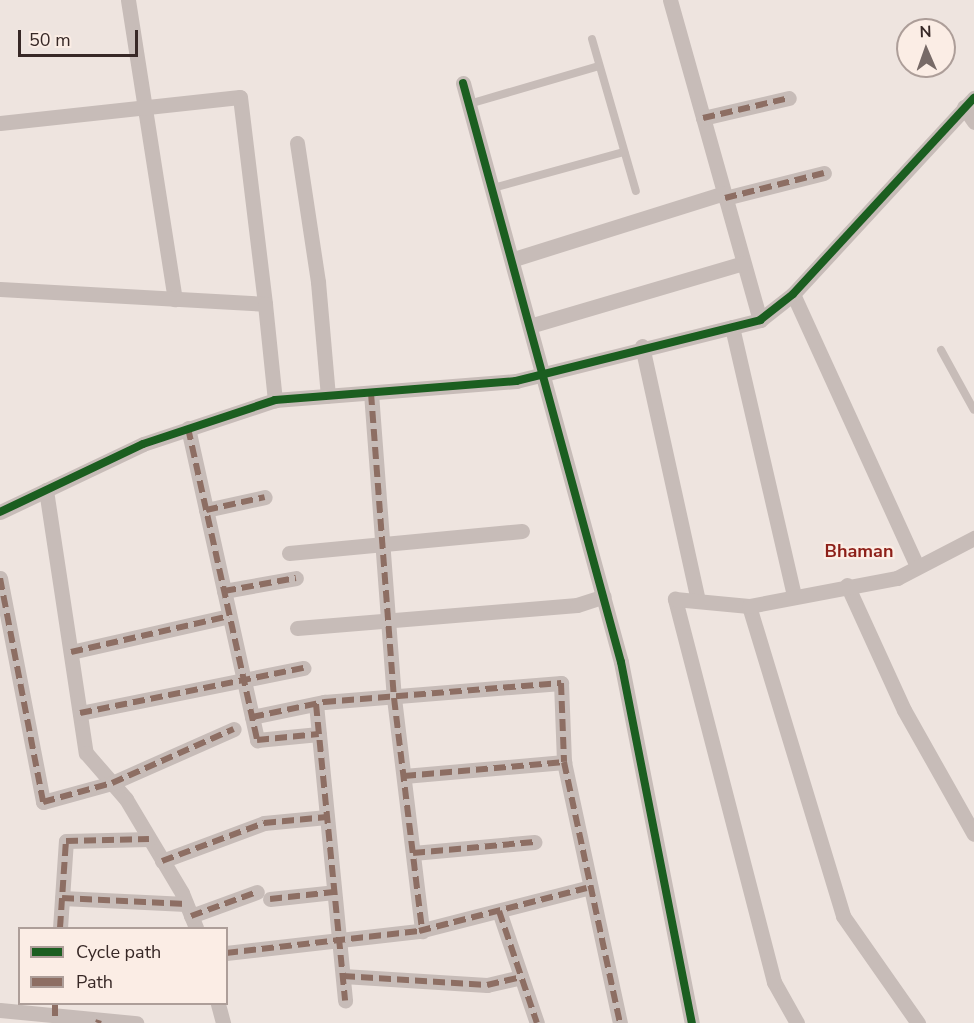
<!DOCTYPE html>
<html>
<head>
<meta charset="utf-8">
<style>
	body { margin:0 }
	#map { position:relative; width:974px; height:1023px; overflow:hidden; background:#eee4df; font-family:"Nunito Sans",sans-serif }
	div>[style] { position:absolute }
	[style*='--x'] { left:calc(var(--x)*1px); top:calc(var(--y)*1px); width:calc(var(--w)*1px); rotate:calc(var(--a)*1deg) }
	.service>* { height:8px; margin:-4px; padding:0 4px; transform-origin:4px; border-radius:4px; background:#c7bcb8 }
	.minor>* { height:15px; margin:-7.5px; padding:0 7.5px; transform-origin:7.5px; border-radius:7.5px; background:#c7bcb8 }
	.quiet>* { height:6px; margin-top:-3px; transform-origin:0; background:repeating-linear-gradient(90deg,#8d6e63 0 12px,transparent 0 18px) }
	.cycleway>* { height:8px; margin:-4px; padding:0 4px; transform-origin:4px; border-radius:4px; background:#1b5e20 }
	span { translate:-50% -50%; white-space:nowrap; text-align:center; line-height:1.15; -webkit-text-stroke:4.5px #fbede5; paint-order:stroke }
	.neighbourhood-label { font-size:18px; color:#8d1f18; font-weight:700 }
	.legend { position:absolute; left:18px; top:927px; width:210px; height:78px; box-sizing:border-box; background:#fbede5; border:2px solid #ad9e99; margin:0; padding:8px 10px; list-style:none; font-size:18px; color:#372826 }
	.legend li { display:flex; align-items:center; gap:12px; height:30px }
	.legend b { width:30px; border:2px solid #ad9e99 }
	.north { position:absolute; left:896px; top:18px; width:60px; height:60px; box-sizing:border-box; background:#fbede5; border:2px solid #ad9e99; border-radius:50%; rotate:358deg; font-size:16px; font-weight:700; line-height:24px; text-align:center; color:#372826 }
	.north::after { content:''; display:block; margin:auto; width:21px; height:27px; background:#776a67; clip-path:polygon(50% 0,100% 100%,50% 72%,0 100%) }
	.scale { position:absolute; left:18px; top:30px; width:120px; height:27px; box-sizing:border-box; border:3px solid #372826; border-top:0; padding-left:8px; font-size:18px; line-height:21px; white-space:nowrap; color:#372826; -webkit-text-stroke:4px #fbede5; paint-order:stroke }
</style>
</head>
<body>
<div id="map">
	<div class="service">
		<i style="--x:592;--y:39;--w:158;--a:73.9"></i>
		<i style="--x:469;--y:104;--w:135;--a:-16.3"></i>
		<i style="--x:493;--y:188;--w:136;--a:-15.4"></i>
		<i style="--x:941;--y:350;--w:68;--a:61.2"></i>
	</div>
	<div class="minor">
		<i style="--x:128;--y:0;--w:303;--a:81.1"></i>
		<i style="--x:670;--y:0;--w:332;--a:74.3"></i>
		<i style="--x:463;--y:83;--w:600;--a:74.74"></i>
		<i style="--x:621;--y:662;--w:368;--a:78.9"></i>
		<i style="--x:964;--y:107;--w:18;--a:56"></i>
		<i style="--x:703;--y:118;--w:88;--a:-13.1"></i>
		<i style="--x:0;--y:123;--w:241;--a:-6.2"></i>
		<i style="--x:240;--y:97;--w:209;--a:83.1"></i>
		<i style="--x:297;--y:143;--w:141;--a:81.4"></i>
		<i style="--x:318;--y:282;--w:114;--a:85"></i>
		<i style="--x:725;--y:198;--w:102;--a:-14.2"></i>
		<i style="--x:514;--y:259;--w:220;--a:-17.4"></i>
		<i style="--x:0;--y:289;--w:265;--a:3.2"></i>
		<i style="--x:265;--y:304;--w:97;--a:84.1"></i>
		<i style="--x:793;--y:294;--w:299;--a:65.5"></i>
		<i style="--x:533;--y:325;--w:219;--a:-16.4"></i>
		<i style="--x:732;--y:327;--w:276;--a:77"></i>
		<i style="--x:642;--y:346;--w:261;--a:77.6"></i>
		<i style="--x:371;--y:393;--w:306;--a:85.7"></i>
		<i style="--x:394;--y:698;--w:235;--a:83.1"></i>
		<i style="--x:188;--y:428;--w:320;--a:77.5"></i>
		<i style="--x:257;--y:740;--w:62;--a:-5.5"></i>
		<i style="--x:46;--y:490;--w:266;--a:81.4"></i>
		<i style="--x:86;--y:753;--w:61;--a:49"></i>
		<i style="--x:126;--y:799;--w:109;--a:59.2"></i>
		<i style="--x:182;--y:893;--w:38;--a:68"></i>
		<i style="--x:206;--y:510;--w:60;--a:-12.4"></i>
		<i style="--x:0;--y:512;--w:158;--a:-25.4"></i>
		<i style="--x:143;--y:444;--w:139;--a:-18.4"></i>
		<i style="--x:275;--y:400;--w:242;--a:-4.5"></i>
		<i style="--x:516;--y:381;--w:252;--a:-14"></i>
		<i style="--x:760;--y:320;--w:42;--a:-38.2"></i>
		<i style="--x:793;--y:294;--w:267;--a:-47.3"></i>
		<i style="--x:289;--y:553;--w:234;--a:-5.4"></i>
		<i style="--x:0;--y:578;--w:228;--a:79.1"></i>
		<i style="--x:43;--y:802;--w:72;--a:-15.4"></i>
		<i style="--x:112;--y:783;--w:133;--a:-23.9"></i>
		<i style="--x:847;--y:585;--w:137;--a:65.5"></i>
		<i style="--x:904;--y:710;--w:142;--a:60.6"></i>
		<i style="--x:224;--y:591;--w:73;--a:-10.2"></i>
		<i style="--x:749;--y:606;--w:324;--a:73.1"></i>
		<i style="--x:843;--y:916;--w:131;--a:55"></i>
		<i style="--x:297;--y:628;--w:281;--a:-4.7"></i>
		<i style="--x:577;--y:605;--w:28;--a:-18"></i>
		<i style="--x:71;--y:652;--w:162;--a:-12.8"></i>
		<i style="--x:316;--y:704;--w:298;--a:84.4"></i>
		<i style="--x:80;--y:713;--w:228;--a:-11.4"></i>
		<i style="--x:252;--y:717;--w:74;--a:-11.8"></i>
		<i style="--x:324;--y:702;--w:238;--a:-4.6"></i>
		<i style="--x:561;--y:683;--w:79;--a:87.8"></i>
		<i style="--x:564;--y:762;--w:267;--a:77.9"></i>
		<i style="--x:404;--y:776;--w:161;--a:-5"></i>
		<i style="--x:413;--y:853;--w:122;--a:-5.2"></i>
		<i style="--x:162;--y:861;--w:109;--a:-20.4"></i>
		<i style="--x:264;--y:823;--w:63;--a:-5.4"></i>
		<i style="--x:62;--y:898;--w:124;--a:2.8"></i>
		<i style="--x:270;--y:899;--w:64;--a:-6.2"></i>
		<i style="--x:499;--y:911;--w:118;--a:71.3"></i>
		<i style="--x:191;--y:916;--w:70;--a:-20"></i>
		<i style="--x:60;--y:928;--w:87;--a:-86.1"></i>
		<i style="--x:66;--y:841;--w:83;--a:-1.4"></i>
		<i style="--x:226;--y:953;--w:194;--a:-6.5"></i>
		<i style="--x:419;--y:931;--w:173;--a:-14.4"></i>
		<i style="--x:343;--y:976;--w:144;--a:3.6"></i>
		<i style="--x:487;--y:985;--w:35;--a:-13"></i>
		<i style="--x:218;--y:1004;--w:20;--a:75"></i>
		<i style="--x:0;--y:1010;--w:137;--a:5.5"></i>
		<i style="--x:797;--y:1023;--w:47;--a:-119.3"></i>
		<i style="--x:774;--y:982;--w:396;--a:-104.5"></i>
		<i style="--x:675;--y:599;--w:74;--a:5.4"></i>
		<i style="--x:749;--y:606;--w:151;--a:-10.7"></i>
		<i style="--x:897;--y:578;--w:87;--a:-27.5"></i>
	</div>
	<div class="quiet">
		<i style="--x:703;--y:118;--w:88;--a:-13.1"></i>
		<i style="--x:725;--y:198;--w:102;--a:-14.2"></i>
		<i style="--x:371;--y:393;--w:306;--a:85.7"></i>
		<i style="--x:394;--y:698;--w:235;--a:83.1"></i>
		<i style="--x:188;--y:428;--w:320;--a:77.5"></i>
		<i style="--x:257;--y:740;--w:62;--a:-5.5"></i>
		<i style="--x:206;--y:510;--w:60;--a:-12.4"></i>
		<i style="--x:0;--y:578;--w:228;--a:79.1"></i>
		<i style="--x:43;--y:802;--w:72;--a:-15.4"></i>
		<i style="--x:112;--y:783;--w:133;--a:-23.9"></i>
		<i style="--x:224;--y:591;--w:73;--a:-10.2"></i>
		<i style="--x:71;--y:652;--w:162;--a:-12.8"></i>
		<i style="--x:316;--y:704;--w:298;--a:84.4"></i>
		<i style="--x:80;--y:713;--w:228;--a:-11.4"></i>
		<i style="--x:252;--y:717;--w:74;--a:-11.8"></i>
		<i style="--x:324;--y:702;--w:238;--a:-4.6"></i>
		<i style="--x:561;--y:683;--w:79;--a:87.8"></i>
		<i style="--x:564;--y:762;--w:267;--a:77.9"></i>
		<i style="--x:404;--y:776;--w:161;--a:-5"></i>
		<i style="--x:413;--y:853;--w:122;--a:-5.2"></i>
		<i style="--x:162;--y:861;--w:109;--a:-20.4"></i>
		<i style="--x:264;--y:823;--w:63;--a:-5.4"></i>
		<i style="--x:62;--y:898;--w:124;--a:2.8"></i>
		<i style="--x:270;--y:899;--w:64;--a:-6.2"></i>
		<i style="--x:499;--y:911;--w:118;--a:71.3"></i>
		<i style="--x:191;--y:916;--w:70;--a:-20"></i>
		<i style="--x:60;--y:928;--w:87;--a:-86.1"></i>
		<i style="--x:66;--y:841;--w:83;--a:-1.4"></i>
		<i style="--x:226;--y:953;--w:194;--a:-6.5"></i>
		<i style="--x:419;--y:931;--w:173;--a:-14.4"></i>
		<i style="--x:343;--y:976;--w:144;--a:3.6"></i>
		<i style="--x:487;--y:985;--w:35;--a:-13"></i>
		<i style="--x:55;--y:1016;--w:12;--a:-90"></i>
		<i style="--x:98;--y:1023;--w:3;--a:-72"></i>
	</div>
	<div class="cycleway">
		<i style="--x:463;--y:83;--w:600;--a:74.74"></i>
		<i style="--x:621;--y:662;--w:368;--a:78.9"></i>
		<i style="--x:0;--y:512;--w:158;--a:-25.4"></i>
		<i style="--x:143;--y:444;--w:139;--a:-18.4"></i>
		<i style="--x:275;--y:400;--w:242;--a:-4.5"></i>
		<i style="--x:516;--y:381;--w:252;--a:-14"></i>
		<i style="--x:760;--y:320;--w:42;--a:-38.2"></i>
		<i style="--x:793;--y:294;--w:267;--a:-47.3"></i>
	</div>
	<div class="neighbourhood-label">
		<span style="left:859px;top:551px">Bhaman</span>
	</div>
	<ul class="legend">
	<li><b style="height:8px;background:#1b5e20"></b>Cycle path</li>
	<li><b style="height:8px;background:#8d6e63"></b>Path</li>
	</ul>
	<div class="north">N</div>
	<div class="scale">50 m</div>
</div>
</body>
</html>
